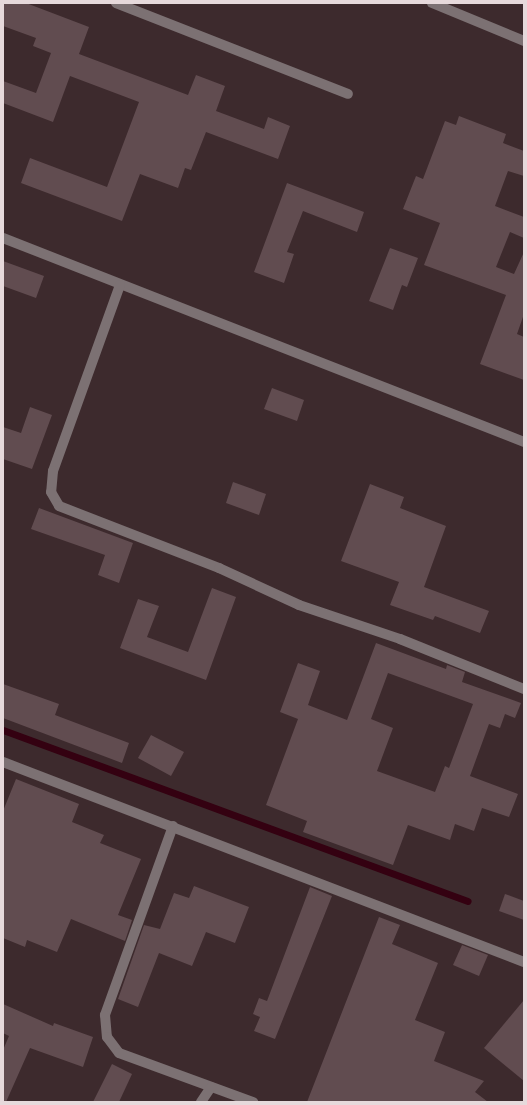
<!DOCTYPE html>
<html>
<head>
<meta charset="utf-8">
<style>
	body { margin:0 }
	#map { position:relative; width:527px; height:1105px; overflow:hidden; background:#3d2a2d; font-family:Jost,sans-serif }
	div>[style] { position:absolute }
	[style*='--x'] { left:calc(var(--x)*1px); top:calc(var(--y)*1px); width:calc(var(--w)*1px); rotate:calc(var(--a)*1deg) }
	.stream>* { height:7px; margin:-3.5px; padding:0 3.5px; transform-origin:3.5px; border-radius:3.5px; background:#340111 }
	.building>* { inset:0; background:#614c50 }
	.minor>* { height:10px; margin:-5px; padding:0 5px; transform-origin:5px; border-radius:5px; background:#7c7173 }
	span { translate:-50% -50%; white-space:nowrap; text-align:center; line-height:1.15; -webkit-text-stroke:4px #3d2a2d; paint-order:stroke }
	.frame { position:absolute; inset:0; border:4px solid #e6d9db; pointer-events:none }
</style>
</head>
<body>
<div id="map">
	<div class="stream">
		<i style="--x:3;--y:730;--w:495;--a:20.2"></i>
	</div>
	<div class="building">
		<i style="clip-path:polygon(3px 3px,26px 3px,89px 27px,79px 54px,188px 95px,196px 75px,225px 86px,216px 111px,264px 129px,268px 117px,290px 126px,278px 159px,206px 132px,191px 170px,185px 168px,178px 188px,140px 174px,122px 221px,21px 183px,30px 158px,107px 187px,139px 102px,70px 76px,53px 122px,3px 103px,3px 81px,36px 93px,51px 53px,33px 46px,36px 38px,3px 26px)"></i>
		<i style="clip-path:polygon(459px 116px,506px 134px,503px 143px,524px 151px,524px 176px,508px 171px,495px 206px,524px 217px,524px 238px,510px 232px,496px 267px,514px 274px,524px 252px,524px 314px,517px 334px,524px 337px,524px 380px,480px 364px,506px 295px,424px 265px,440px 223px,403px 209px,416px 176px,423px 179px,445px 121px,456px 125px)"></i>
		<i style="clip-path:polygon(287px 183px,364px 212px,357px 232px,303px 211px,287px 252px,294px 254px,284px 283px,254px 272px)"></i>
		<i style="clip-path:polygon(390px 248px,418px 258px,407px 287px,402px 285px,393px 310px,369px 301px)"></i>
		<i style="clip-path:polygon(3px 261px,44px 276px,36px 298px,3px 286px)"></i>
		<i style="clip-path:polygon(272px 388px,304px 400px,297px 421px,264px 409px)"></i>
		<i style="clip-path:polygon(30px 407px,52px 415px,32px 469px,3px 459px,3px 427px,21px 433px)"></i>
		<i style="clip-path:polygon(233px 482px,266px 494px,259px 515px,226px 503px)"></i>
		<i style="clip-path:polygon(370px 484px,404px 497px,400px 508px,446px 526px,424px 587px,489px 611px,480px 633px,435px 616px,433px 620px,390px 605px,399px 582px,341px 561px)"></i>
		<i style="clip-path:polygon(39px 508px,133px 543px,119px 583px,98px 575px,105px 555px,31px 529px)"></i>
		<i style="clip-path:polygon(212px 588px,236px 597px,206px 680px,120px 648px,138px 599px,159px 606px,147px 637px,188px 652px)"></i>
		<i style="clip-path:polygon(evenodd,376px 643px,446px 669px,447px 665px,465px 672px,462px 682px,521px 703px,515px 718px,505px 714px,500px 728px,489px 724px,470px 776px,518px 794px,509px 817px,482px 808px,474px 831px,455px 824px,450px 840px,408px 825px,393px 865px,303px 832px,307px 821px,266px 805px,298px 719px,280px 712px,298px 663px,320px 671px,308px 705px,347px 720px,376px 643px,388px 673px,473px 704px,449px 768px,445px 766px,435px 792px,377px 771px,393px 728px,371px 719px,388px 673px)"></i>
		<i style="clip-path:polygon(3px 684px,59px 704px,55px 715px,129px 743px,122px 763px,3px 718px)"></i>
		<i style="clip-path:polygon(151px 735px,184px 752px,171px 776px,138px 758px)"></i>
		<i style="clip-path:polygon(16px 779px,79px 804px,72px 822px,104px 835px,100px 843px,141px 859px,118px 915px,132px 920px,125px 941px,71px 919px,57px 952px,27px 940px,25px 947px,3px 938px,3px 811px)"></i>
		<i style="clip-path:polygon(194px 886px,249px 907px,235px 943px,206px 932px,192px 966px,159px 953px,138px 1007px,118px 999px,144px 925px,160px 929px,174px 893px,189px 898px)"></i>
		<i style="clip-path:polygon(310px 887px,332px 896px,275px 1039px,254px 1031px,260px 1017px,253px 1014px,259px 998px,267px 1001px)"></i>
		<i style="clip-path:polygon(505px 894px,524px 901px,524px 920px,499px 911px)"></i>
		<i style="clip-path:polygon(379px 917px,400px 925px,392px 944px,438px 963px,415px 1020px,445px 1032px,434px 1061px,484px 1081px,475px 1092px,488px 1102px,307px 1102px)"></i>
		<i style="clip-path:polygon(462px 945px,488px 955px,479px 976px,453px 965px)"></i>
		<i style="clip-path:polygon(524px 1000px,524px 1081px,484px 1048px)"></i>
		<i style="clip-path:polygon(3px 1004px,53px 1026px,54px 1023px,93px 1037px,83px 1067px,30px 1048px,6px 1102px,3px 1102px,3px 1050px,9px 1036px,3px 1033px)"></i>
		<i style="clip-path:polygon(112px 1064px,132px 1074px,119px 1102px,93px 1102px)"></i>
	</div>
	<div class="minor">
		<i style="--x:116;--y:3;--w:249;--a:21.4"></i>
		<i style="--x:432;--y:3;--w:100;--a:22.4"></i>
		<i style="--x:3;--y:238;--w:560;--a:21.38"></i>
		<i style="--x:120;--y:285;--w:198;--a:109.8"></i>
		<i style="--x:53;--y:471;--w:21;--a:95"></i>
		<i style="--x:51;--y:492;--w:16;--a:60"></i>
		<i style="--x:59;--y:506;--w:172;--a:21.2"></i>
		<i style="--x:219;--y:568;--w:88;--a:24.8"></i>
		<i style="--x:299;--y:605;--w:107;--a:18.6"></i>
		<i style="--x:400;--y:639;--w:134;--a:22"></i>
		<i style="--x:3;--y:762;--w:558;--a:21"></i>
		<i style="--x:173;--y:826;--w:201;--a:109.8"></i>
		<i style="--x:105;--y:1015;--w:22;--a:85"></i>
		<i style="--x:107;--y:1037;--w:20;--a:53"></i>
		<i style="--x:119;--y:1053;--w:143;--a:20.1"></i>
		<i style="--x:201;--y:1102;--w:18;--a:-56"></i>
	</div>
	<div class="frame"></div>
</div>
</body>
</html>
